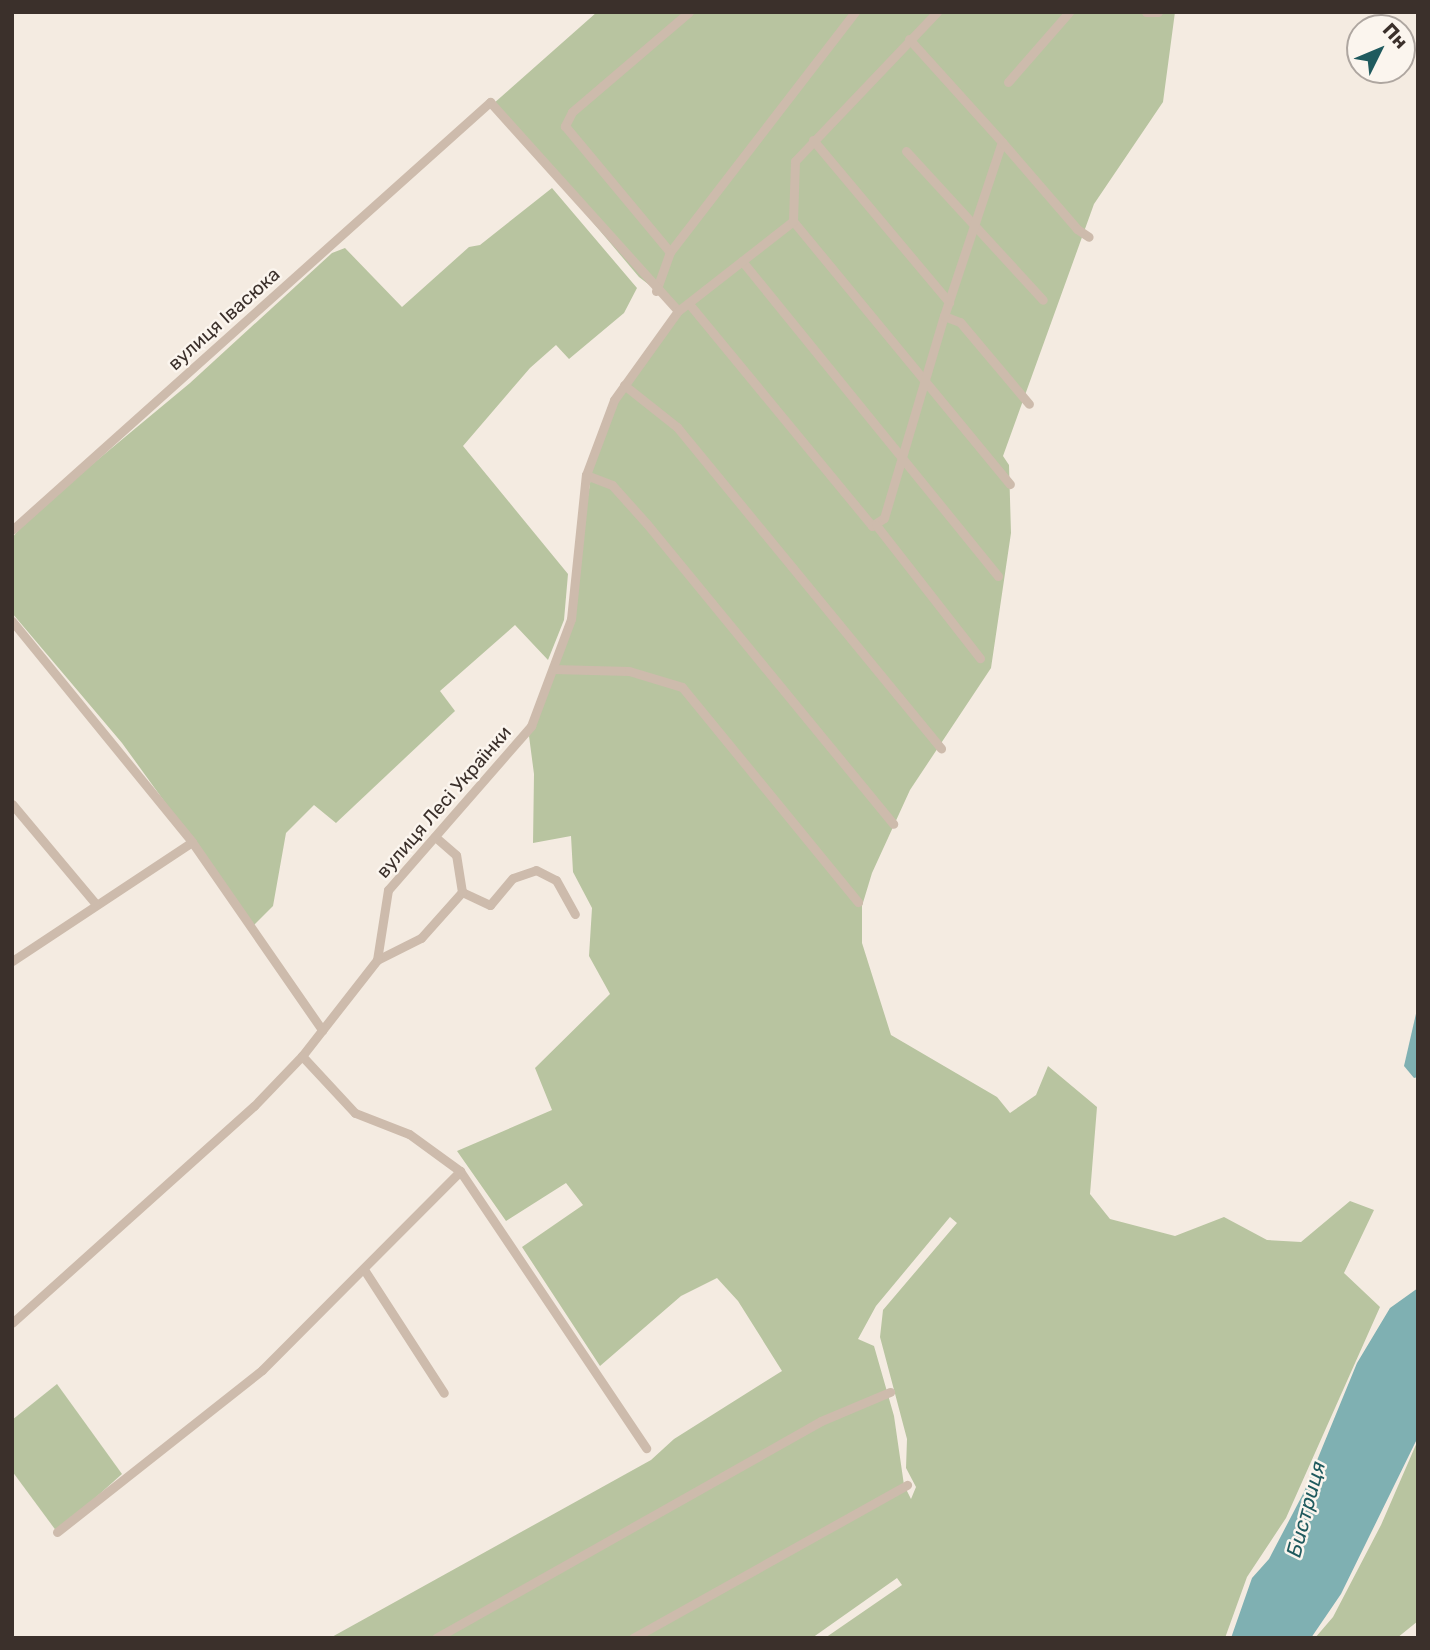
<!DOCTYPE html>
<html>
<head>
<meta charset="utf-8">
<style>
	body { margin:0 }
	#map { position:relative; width:1430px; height:1650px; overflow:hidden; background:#f4ebe1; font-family:Rubik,sans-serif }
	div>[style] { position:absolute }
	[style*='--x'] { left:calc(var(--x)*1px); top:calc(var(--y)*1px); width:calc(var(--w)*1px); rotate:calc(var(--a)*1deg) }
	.green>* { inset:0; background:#b8c4a0 }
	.water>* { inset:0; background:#7fb0b2 }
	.minor>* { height:9px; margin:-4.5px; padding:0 4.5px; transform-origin:4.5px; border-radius:4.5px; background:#cdbbac }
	span { translate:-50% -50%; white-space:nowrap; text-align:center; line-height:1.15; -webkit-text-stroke:5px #fbf5ee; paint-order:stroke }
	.street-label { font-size:19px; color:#3b302b }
	.water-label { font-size:21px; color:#1f5a5e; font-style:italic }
	.frame { position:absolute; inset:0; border:14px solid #3b302b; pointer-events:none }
	.north { position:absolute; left:1346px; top:14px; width:70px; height:70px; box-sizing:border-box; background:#fbf5ee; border:2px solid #aea6a0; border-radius:50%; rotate:47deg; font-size:19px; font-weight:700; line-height:28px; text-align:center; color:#3b302b }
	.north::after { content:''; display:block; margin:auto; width:24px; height:32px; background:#1f5a5e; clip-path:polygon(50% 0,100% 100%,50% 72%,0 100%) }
</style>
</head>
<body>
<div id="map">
	<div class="green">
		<i style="clip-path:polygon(evenodd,597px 12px,1175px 12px,1163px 102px,1094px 204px,1003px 456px,1009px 465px,1011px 533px,991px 668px,910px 790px,872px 873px,862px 906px,862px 943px,891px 1035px,997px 1097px,1010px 1113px,1036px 1095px,1048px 1066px,1097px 1107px,1090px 1194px,1110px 1219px,1175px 1236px,1224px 1217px,1267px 1240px,1301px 1242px,1350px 1201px,1374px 1210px,1344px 1273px,1380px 1307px,1286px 1518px,1247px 1577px,1225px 1638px,825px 1638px,902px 1585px,897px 1578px,812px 1638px,330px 1638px,651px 1460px,674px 1439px,782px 1371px,738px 1301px,717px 1278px,681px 1296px,600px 1366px,522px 1247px,583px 1205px,566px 1183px,506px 1221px,457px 1151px,552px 1110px,535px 1068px,610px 994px,589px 956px,592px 908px,573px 872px,571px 836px,533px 843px,534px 774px,529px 736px,568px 630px,593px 463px,619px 395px,683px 311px,639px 277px,493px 104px,597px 12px,950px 1217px,957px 1223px,883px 1310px,880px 1337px,907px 1439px,906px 1468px,916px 1487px,911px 1499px,904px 1485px,894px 1416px,874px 1346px,858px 1339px,876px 1306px,950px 1217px)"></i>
		<i style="clip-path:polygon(552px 188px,637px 288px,624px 313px,569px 359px,556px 345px,530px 368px,463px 446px,568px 574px,564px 620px,548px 660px,515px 625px,440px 691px,455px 711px,336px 823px,314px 805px,286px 833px,273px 906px,254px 925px,122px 743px,12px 613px,12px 538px,30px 516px,190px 383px,332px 253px,345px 248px,402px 307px,469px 247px,480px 245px)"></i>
		<i style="clip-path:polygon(57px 1384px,122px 1474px,57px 1532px,12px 1471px,12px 1420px)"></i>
		<i style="clip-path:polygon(1418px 1440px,1418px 1621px,1397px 1638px,1315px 1638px,1333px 1617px,1381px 1525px)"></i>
	</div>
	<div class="water">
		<i style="clip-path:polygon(1418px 1005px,1418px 1077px,1414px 1078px,1404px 1066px)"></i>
		<i style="clip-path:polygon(1418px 1288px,1418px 1437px,1341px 1594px,1311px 1638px,1231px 1638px,1252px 1578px,1269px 1559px,1304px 1492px,1357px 1363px,1390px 1308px)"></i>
	</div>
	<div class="minor">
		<i style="--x:689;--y:12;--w:154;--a:139.5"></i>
		<i style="--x:572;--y:112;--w:16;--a:117"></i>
		<i style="--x:565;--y:126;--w:164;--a:50.2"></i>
		<i style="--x:670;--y:252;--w:303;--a:-52.4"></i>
		<i style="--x:1146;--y:12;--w:12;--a:0"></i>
		<i style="--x:909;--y:39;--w:139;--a:47.9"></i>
		<i style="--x:1008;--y:82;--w:93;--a:-48.9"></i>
		<i style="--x:813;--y:140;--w:212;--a:50"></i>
		<i style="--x:906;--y:151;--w:202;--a:47.4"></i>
		<i style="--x:793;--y:221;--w:341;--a:50.5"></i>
		<i style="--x:742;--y:261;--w:406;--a:50.9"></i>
		<i style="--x:656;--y:291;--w:41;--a:-70.3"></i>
		<i style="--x:690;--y:305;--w:286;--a:50.5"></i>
		<i style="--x:872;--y:526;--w:14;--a:-34"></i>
		<i style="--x:884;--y:518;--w:211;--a:-73.5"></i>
		<i style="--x:944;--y:316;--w:17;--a:21"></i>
		<i style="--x:960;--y:322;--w:107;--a:49.9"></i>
		<i style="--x:944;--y:316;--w:183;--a:-71.6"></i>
		<i style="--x:1002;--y:142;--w:115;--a:49.2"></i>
		<i style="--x:1077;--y:229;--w:14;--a:34"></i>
		<i style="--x:624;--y:385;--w:68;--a:38.4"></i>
		<i style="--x:677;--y:427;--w:416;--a:50.6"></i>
		<i style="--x:586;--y:475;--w:28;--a:21"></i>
		<i style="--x:612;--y:485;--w:52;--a:48.1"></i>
		<i style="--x:647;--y:524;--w:388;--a:50.6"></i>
		<i style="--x:876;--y:525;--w:169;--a:52"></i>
		<i style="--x:12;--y:530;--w:642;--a:-41.84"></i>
		<i style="--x:490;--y:102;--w:281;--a:48"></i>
		<i style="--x:12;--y:621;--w:285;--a:50.8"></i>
		<i style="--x:192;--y:842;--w:216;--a:146.5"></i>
		<i style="--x:553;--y:669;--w:76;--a:1.5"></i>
		<i style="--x:629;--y:671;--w:55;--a:16.8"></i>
		<i style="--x:682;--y:687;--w:278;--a:50.7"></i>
		<i style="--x:12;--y:804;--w:129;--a:50"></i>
		<i style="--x:192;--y:842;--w:229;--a:55.3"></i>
		<i style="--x:462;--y:892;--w:31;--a:25"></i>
		<i style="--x:490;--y:905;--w:35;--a:-50"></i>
		<i style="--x:513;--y:878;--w:24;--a:-19"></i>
		<i style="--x:536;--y:870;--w:22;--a:27"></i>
		<i style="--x:556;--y:880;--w:39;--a:61"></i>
		<i style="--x:377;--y:960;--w:49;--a:-26.6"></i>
		<i style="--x:421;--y:938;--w:62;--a:-48.3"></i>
		<i style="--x:462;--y:892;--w:37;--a:-99"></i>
		<i style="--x:456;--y:855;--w:28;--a:-139"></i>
		<i style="--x:460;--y:1171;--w:334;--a:56.1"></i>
		<i style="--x:365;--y:1271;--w:145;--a:57.1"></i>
		<i style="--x:12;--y:1323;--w:325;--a:-41.9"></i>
		<i style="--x:254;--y:1106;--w:69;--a:-46.2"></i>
		<i style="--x:302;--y:1056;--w:122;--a:-52"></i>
		<i style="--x:377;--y:960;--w:71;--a:-81.1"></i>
		<i style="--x:388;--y:890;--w:218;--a:-48.9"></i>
		<i style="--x:531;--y:726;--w:114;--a:-69.5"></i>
		<i style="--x:571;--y:619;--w:145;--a:-84.1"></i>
		<i style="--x:586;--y:475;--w:80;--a:-69.5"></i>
		<i style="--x:614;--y:400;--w:110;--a:-54.3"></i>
		<i style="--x:678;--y:311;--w:146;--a:-38"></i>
		<i style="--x:793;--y:221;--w:60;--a:-88.1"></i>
		<i style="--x:795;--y:161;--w:206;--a:-46.4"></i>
		<i style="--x:57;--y:1532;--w:261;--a:-38.3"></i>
		<i style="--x:262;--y:1370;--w:281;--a:-45.1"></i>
		<i style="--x:460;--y:1171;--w:63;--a:-144"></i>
		<i style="--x:409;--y:1134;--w:58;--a:-158.7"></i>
		<i style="--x:355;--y:1113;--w:78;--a:-132.9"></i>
		<i style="--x:436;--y:1638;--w:442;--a:-29.4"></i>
		<i style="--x:821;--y:1421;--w:75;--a:-22.8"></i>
		<i style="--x:633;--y:1638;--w:314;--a:-29.2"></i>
	</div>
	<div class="street-label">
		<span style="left:224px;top:319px;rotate:-42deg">вулиця Івасюка</span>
		<span style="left:444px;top:802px;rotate:-49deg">вулиця Лесі Українки</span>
	</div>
	<div class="water-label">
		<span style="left:1306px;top:1509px;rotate:-75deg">Бистриця</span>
	</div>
	<div class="frame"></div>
	<div class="north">Пн</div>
</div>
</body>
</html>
